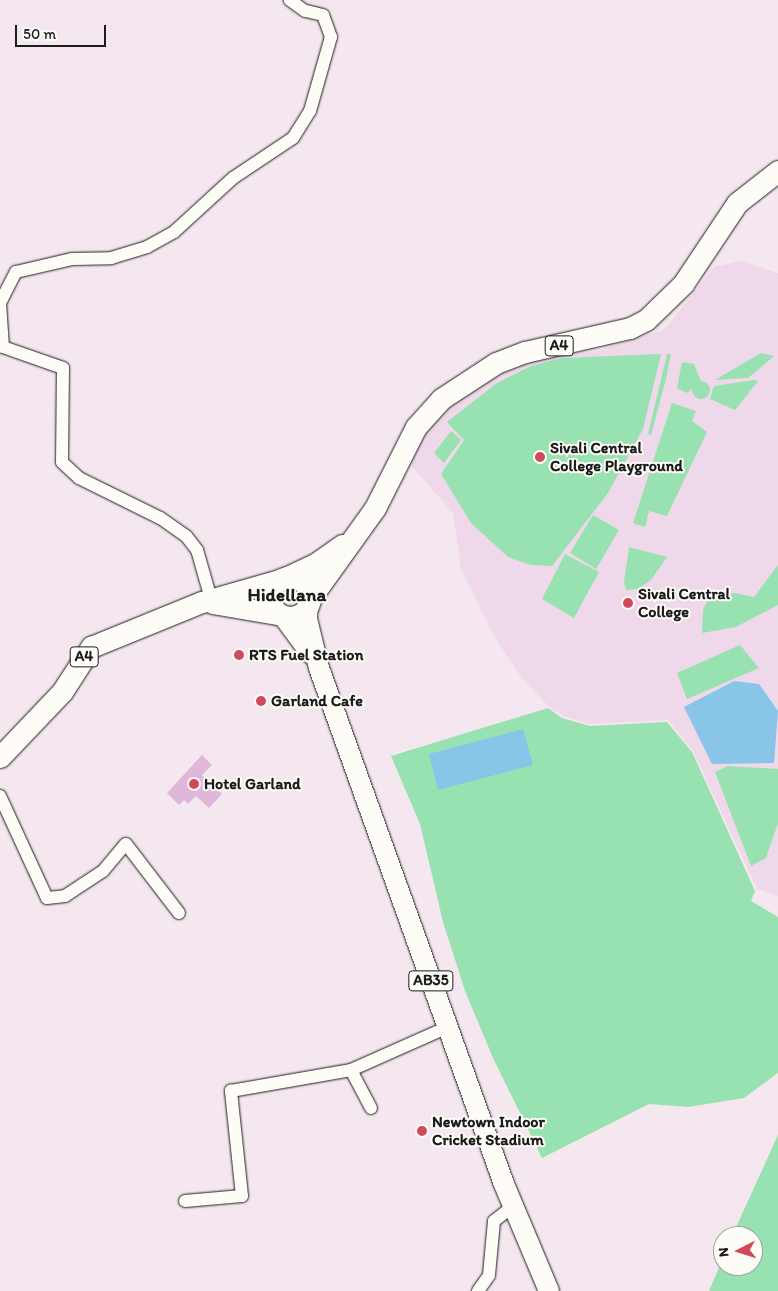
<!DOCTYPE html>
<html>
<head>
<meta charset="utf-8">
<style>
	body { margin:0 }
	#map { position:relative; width:778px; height:1291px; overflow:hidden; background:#f5e7ef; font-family:Itim,sans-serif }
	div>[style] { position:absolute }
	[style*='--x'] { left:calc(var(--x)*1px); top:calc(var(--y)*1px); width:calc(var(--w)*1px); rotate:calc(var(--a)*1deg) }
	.built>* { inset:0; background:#efd8e9 }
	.green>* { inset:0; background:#98e1b0 }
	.round { border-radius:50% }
	.water>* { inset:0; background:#89c5e9 }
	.building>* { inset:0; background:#e1b6db }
	.roads { filter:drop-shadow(0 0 1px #1c1c1c) drop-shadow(0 0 1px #1c1c1c) }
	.minor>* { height:12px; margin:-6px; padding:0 6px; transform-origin:6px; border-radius:6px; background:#fdfcf7 }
	.primary>* { height:20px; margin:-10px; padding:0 10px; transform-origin:10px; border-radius:10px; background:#fdfcf7 }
	.trunk>* { height:21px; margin:-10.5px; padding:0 10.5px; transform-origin:10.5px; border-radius:10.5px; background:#fdfcf7 }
	.trunk>.ring { margin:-10.5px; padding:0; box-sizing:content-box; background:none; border:21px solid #fdfcf7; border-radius:50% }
	.dots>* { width:14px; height:14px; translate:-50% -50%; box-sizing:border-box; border:2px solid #fdfcf7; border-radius:50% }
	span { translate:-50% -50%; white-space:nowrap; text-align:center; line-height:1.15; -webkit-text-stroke:4px #fdfcf7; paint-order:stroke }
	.shield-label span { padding:1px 4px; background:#fdfcf7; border:1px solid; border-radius:4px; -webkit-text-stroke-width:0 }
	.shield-label { font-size:15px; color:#1c1c1c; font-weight:700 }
	.poi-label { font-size:16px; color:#1c1c1c; font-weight:700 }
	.left { translate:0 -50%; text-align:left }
	.quarter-label { font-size:19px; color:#1c1c1c; font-weight:700 }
	.north { position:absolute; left:713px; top:1226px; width:50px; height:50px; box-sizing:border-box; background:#fdfcf7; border:1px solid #a3a29f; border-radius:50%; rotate:265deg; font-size:14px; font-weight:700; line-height:20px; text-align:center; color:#1c1c1c }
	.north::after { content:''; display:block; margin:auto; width:18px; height:22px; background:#d1495b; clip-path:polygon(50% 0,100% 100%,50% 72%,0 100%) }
	.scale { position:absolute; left:15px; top:25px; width:91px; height:22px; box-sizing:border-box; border:2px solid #1c1c1c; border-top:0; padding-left:6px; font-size:15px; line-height:18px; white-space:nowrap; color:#1c1c1c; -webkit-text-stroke:4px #fdfcf7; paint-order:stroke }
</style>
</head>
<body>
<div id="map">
	<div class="built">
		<i style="clip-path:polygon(740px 261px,778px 273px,778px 896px,757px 889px,693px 751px,668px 720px,590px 724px,563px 716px,549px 707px,521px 677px,495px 638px,461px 569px,453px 513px,410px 464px,432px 416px,472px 385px,538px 353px,593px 352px,664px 330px,714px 267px)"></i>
	</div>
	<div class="green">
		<i style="clip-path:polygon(761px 353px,774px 356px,748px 378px,715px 380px)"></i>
		<i style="clip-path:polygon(661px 354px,643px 429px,608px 493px,552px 566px,531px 565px,508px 557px,471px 523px,441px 474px,464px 440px,447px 422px,497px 383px,531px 366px,562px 358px)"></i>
		<i style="clip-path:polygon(667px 354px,671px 354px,666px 379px,651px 435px,648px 434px)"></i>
		<i style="clip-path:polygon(682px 362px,694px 364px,701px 381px,687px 393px,677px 388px)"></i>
		<i style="clip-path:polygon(754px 380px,758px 381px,735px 410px,710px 399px,714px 386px)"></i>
		<i class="round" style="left:692px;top:381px;width:18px;height:18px"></i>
		<i style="clip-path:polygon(672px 403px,696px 411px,692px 421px,707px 432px,667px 516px,649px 511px,645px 527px,633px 523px)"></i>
		<i style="clip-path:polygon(451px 431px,461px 440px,444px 463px,434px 453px)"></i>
		<i style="clip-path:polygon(593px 515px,619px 530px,596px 569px,570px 553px)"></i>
		<i style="clip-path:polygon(629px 547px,667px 557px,651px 580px,638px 589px,626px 590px,624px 582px)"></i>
		<i style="clip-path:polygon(565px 554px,599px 572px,574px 618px,542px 599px)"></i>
		<i style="clip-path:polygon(778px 565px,778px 605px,736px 627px,702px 633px,703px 610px,710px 596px,734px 593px,754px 597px)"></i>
		<i style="clip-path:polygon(740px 645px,759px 668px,687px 699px,677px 673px)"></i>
		<i style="clip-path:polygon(548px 708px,562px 718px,590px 726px,667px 722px,692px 752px,755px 891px,751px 901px,778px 917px,778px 1073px,744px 1098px,688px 1107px,649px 1104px,542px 1158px,493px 1058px,465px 991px,443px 922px,420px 824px,391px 756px)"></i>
		<i style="clip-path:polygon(728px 766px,778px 769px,778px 823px,766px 858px,751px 866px,715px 772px)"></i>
		<i style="clip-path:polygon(778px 1135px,778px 1291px,709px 1291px,723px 1258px,723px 1266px,753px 1266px,753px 1236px,732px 1236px)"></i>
	</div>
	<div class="water">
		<i style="clip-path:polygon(734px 681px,759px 684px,778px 711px,774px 763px,712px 764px,684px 707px)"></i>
		<i style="clip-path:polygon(523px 729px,533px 765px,438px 790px,429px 754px)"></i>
	</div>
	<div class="building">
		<i style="clip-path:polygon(202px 755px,212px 765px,202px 775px,222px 794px,209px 808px,196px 796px,188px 804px,184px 800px,179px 805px,167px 793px)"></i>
	</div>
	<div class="roads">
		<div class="minor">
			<i style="--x:211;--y:599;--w:51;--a:-105.9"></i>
			<i style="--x:197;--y:550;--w:18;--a:-128"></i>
			<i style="--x:186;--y:536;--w:32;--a:-145"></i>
			<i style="--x:160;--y:518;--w:90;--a:-153.7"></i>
			<i style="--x:79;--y:478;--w:23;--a:-137"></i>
			<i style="--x:62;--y:462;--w:94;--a:-89.4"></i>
			<i style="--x:63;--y:368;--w:64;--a:-160.7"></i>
			<i style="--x:3;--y:347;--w:44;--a:-93.9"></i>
			<i style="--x:0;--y:303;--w:35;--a:-63"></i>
			<i style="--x:16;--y:272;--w:57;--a:-13.1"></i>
			<i style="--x:72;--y:259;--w:39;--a:-1"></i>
			<i style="--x:111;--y:258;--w:38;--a:-17"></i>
			<i style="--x:147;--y:247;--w:31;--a:-29"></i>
			<i style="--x:174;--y:232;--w:80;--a:-42.5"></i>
			<i style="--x:233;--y:178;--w:72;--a:-33.7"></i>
			<i style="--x:293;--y:138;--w:32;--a:-58"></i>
			<i style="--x:310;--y:111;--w:77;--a:-74.2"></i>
			<i style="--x:331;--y:37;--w:23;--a:-110"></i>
			<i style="--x:323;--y:15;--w:18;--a:-167"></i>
			<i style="--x:305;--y:11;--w:19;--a:-144"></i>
			<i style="--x:0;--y:796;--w:112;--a:65.3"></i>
			<i style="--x:47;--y:898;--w:18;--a:-6"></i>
			<i style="--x:65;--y:896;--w:45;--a:-33.3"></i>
			<i style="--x:103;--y:871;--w:35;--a:-50"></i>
			<i style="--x:126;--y:844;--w:87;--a:52.5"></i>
			<i style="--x:371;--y:1108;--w:43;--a:-117.8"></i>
			<i style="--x:351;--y:1070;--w:106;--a:-23.9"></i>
			<i style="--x:185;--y:1201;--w:57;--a:-5"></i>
			<i style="--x:242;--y:1196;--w:106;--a:-96"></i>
			<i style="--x:231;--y:1091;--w:122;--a:-9.9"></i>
			<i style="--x:478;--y:1291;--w:19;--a:-55"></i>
			<i style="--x:489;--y:1275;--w:54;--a:-84.7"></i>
			<i style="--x:494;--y:1221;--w:24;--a:-38"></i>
		</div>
		<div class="primary">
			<i style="--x:308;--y:603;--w:16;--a:94"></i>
			<i style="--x:307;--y:619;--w:50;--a:76.2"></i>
			<i style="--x:319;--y:668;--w:548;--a:70.28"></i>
			<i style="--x:504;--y:1184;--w:116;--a:67.2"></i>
			<i style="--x:283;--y:616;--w:47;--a:53.6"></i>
		</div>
		<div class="trunk">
			<i class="ring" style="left:270px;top:577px;width:19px;height:19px"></i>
			<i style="--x:285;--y:578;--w:33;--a:-25"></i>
			<i style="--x:315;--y:564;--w:33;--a:-35"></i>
			<i style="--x:309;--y:600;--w:113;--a:-54.3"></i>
			<i style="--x:375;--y:508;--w:91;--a:-63.2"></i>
			<i style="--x:416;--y:427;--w:38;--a:-48"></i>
			<i style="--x:441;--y:399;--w:66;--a:-33.2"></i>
			<i style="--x:496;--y:363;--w:31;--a:-21"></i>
			<i style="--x:525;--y:352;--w:108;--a:-12.9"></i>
			<i style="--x:630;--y:328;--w:18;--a:-27"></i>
			<i style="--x:646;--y:320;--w:52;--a:-44.2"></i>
			<i style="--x:683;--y:284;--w:97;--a:-56.3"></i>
			<i style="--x:737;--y:203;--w:52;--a:-38"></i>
			<i style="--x:212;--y:603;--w:67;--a:9.5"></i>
			<i style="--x:0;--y:757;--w:90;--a:-46.4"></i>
			<i style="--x:62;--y:692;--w:54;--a:-57.2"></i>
			<i style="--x:91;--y:647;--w:120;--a:-22.1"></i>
			<i style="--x:202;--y:602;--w:81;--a:-15.8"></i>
		</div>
	</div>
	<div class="dots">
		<i style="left:540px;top:457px;background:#d1495b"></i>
		<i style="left:628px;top:603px;background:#d1495b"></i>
		<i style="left:239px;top:655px;background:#d1495b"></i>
		<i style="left:261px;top:701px;background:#d1495b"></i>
		<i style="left:194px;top:784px;background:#d1495b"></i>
		<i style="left:422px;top:1131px;background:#d1495b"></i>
	</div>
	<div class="shield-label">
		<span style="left:559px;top:346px">A4</span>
		<span style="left:84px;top:657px">A4</span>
		<span style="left:431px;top:981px">AB35</span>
	</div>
	<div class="poi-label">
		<span class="left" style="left:550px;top:457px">Sivali Central<br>College Playground</span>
		<span class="left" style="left:638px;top:603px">Sivali Central<br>College</span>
		<span class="left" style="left:249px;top:655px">RTS Fuel Station</span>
		<span class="left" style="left:271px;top:701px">Garland Cafe</span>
		<span class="left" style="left:204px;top:784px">Hotel Garland</span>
		<span class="left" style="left:432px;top:1131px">Newtown Indoor<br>Cricket Stadium</span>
	</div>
	<div class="quarter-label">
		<span style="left:287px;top:595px">Hidellana</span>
	</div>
	<div class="north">N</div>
	<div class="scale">50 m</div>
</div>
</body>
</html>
